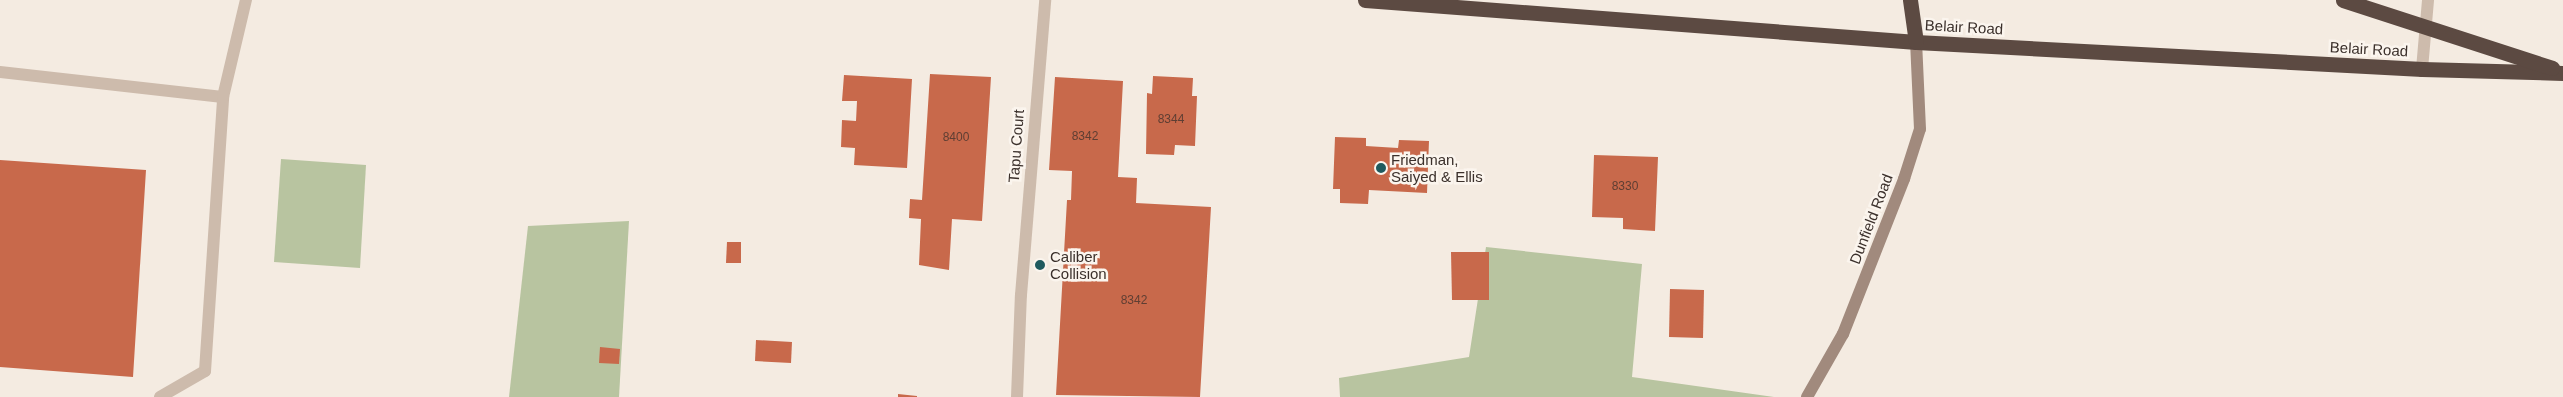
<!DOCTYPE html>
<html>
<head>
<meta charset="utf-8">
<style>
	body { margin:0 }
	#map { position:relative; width:2563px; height:397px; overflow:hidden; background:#f4ebe1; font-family:Arial,sans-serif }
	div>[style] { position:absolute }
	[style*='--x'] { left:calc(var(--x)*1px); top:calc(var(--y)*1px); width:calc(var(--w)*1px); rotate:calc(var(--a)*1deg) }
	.green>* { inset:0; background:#b8c4a0 }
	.building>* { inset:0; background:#c8694b }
	.lane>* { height:12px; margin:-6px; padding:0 6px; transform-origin:6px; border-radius:6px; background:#cdbbac }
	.street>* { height:12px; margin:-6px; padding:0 6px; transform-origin:6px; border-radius:6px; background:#cdbbac }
	.secondary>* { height:12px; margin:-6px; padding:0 6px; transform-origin:6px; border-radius:6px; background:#a18a7d }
	.highway>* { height:15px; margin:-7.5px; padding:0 7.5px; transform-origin:7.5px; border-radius:7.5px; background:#5c4a42 }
	.dots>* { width:14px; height:14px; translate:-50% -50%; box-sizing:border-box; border:2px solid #fbf5ee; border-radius:50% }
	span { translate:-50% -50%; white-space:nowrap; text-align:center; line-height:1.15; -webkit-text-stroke:5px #fbf5ee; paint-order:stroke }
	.number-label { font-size:12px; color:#5e3e33 }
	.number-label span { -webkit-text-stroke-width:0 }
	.street-label { font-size:15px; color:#3b302b }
	.poi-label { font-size:15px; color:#3b302b }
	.left { translate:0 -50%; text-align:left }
</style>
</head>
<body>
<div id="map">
	<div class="green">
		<i style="clip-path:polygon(281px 159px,366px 165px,360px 268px,274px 262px)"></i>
		<i style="clip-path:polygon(629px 221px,619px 397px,509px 397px,528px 226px)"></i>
		<i style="clip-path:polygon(1486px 247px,1642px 264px,1632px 377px,1774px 397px,1340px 397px,1339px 378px,1469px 357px)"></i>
	</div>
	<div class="building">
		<i style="clip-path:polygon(930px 74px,991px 77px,982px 221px,952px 219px,949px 270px,919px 265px,921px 219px,909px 218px,910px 199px,922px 200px)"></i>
		<i style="clip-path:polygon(844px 75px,912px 79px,907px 168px,854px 165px,855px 148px,841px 147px,842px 120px,856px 121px,857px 101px,842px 101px)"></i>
		<i style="clip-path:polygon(1153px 76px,1193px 78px,1192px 96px,1197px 96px,1195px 146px,1175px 145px,1174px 155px,1146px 154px,1147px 93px,1152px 94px)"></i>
		<i style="clip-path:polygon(1055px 77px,1123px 81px,1118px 177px,1137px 178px,1136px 203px,1211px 207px,1200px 397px,1056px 395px,1067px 200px,1071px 200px,1072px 171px,1049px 170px)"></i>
		<i style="clip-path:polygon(1335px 137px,1366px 138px,1366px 146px,1398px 148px,1399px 140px,1429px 141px,1427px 193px,1369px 190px,1368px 204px,1340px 203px,1340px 189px,1333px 189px)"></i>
		<i style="clip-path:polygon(1594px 155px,1658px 157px,1655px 231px,1623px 229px,1623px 218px,1592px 217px)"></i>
		<i style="clip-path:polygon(0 160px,146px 170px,133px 377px,0 367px)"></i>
		<i style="clip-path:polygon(727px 242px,741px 242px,741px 263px,726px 263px)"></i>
		<i style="clip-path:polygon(1451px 252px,1489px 252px,1489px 300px,1452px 300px)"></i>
		<i style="clip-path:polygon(1670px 289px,1704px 290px,1703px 338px,1669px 337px)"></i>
		<i style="clip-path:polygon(756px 340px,792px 342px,791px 363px,755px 361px)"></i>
		<i style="clip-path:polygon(600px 347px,620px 349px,619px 364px,599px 363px)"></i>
		<i style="clip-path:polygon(898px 394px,917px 396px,917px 397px,898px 397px)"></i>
	</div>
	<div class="lane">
		<i style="--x:0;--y:72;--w:224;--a:6.4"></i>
		<i style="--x:160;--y:397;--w:52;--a:-30"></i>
		<i style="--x:205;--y:371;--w:275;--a:-86.2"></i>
		<i style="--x:223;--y:97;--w:100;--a:-76.7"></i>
		<i style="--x:1017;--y:397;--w:102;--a:-87.8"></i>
	</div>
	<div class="street">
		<i style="--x:2422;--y:69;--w:69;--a:-85"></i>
		<i style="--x:1021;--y:295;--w:296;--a:-85.3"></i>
	</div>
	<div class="secondary">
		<i style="--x:1807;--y:397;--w:73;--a:-60.3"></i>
		<i style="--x:1843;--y:334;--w:167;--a:-68.5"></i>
		<i style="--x:1904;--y:179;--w:52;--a:-72.3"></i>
		<i style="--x:1920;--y:129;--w:87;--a:-92.6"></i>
	</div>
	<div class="highway">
		<i style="--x:1365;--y:0;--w:553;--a:4.36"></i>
		<i style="--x:1916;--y:42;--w:507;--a:3.05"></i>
		<i style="--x:2422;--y:69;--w:141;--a:1.6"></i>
		<i style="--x:1910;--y:0;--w:42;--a:81.9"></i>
		<i style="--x:2343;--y:0;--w:220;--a:18"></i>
	</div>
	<div class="dots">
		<i style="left:1381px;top:168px;background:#1f5a5e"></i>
		<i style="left:1040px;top:265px;background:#1f5a5e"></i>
	</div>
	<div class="number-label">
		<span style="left:1171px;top:120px">8344</span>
		<span style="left:1085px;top:137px">8342</span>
		<span style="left:956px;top:138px">8400</span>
		<span style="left:1625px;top:187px">8330</span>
		<span style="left:1134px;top:301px">8342</span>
	</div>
	<div class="street-label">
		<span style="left:1964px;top:27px;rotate:3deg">Belair Road</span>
		<span style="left:2369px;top:49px;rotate:3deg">Belair Road</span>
		<span style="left:1016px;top:146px;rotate:-86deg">Tapu Court</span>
		<span style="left:1871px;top:219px;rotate:-69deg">Dunfield Road</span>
	</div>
	<div class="poi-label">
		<span class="left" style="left:1391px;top:168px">Friedman,<br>Saiyed &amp; Ellis</span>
		<span class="left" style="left:1050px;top:265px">Caliber<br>Collision</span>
	</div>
</div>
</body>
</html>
